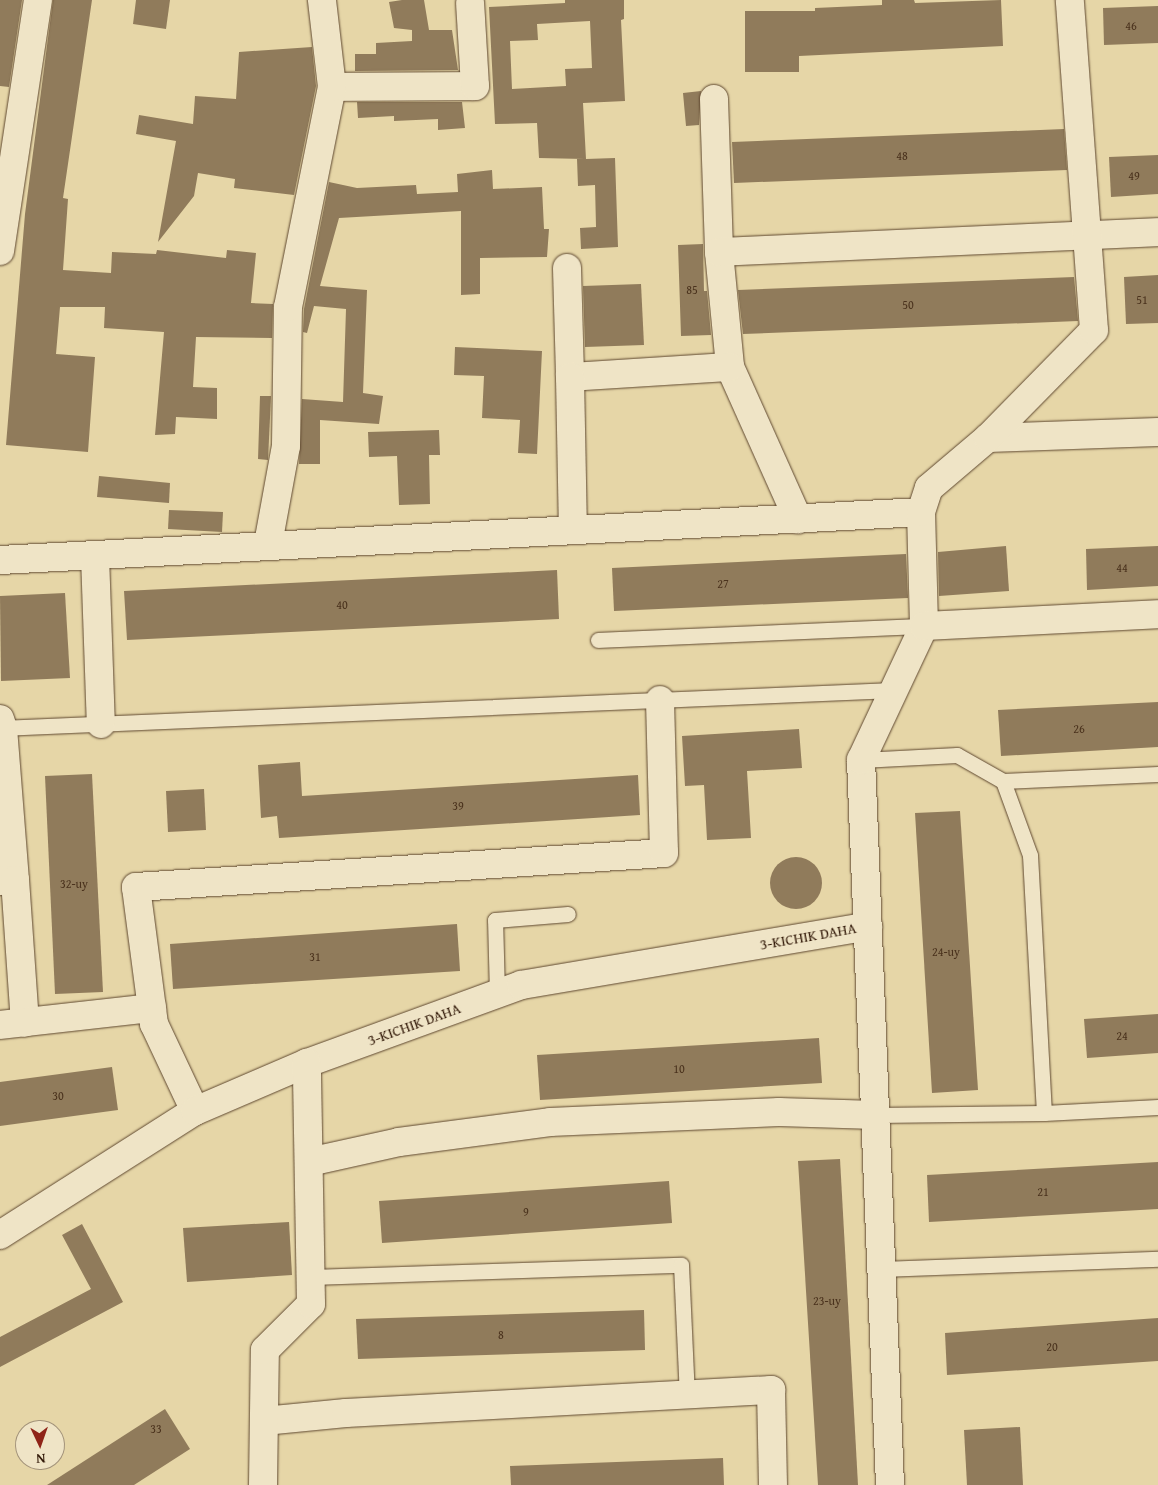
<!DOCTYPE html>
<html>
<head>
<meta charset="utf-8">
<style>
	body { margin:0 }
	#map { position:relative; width:1158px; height:1485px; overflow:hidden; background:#e6d6a7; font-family:"Gentium Book Plus",serif }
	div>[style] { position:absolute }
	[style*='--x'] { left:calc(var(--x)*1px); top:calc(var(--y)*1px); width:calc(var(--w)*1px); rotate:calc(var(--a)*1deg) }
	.building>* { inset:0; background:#907b5b }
	.round { border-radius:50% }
	.roads { filter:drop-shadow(0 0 1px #5f4830) drop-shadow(0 0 1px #5f4830) }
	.lane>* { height:15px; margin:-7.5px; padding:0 7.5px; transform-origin:7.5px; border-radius:7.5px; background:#efe4c6 }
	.street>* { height:28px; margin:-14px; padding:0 14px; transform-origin:14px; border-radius:14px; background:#efe4c6 }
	span { translate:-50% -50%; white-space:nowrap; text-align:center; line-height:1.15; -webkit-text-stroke:4px #efe4c6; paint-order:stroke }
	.number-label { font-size:12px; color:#4a321d }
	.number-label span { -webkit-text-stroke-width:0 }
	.street-label { font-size:15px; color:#321908 }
	.north { position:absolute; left:15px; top:1420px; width:50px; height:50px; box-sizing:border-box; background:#efe4c6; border:1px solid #a3937a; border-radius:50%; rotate:177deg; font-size:14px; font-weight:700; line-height:20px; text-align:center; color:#321908 }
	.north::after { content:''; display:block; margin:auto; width:18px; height:22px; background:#8f2418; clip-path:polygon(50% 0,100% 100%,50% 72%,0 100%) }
</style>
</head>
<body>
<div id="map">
	<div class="building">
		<i style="clip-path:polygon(0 0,22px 0,9px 87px,0 86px)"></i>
		<i style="clip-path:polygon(53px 0,92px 0,63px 198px,68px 199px,63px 270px,111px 273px,112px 252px,156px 254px,157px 250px,226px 258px,227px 250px,256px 253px,251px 303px,273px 304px,272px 338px,196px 337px,193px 387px,217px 388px,217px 419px,176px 417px,175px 434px,155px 435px,164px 332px,104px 328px,105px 307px,60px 307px,56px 354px,95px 357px,88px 452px,6px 445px,25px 214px)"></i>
		<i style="clip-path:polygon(136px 0,170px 0,166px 29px,133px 24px)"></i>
		<i style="clip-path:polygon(402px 0,424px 0,429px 30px,452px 30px,458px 70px,355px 71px,355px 54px,376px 54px,376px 43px,412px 41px,412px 30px,394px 28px,389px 2px)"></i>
		<i style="clip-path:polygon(evenodd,565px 0,624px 0,624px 19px,621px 20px,625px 101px,583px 103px,586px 159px,615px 158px,618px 247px,581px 249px,580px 228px,596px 227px,595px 185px,578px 186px,577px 159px,585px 159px,539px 158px,537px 123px,495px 124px,489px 7px,565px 3px,565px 0,590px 21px,592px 68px,565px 69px,566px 86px,512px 89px,510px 41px,538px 40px,537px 24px,590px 21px)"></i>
		<i style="clip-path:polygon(882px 0,914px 0,915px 3px,1001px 0,1003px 46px,799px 56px,799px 72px,745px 72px,745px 11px,815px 11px,815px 8px,882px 5px)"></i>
		<i style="clip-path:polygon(1158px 6px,1158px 43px,1104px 45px,1103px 8px)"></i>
		<i style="clip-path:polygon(312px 47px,316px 86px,294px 195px,234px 188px,235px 179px,198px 173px,194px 196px,158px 242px,176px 141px,136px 134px,139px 115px,193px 124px,195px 96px,236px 99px,239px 52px)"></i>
		<i style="clip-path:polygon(701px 91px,699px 125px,686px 126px,683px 93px)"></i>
		<i style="clip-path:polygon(357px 102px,462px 102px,465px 128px,438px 130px,438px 119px,394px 121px,394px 116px,358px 118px)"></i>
		<i style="clip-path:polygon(1064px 129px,1067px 170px,734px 183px,732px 142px)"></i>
		<i style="clip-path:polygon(1158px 155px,1158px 194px,1111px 197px,1109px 157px)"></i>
		<i style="clip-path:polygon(492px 170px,493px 189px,542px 187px,544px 229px,549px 229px,547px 257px,480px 258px,480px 294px,461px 295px,461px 211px,339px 218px,320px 286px,367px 290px,363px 393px,383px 396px,379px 424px,320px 420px,320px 464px,299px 464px,302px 399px,343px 402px,346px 309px,314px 306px,307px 333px,303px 332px,304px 309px,329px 182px,357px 188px,416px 185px,417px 194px,458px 192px,457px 174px)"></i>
		<i style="clip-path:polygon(703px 244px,704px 291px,707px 291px,711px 335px,681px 336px,678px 245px)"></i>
		<i style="clip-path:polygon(1158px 275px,1158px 323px,1126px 324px,1124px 277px)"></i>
		<i style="clip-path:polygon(1074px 277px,1078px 321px,743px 334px,738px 290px)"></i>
		<i style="clip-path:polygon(641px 284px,644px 345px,585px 347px,583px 286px)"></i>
		<i style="clip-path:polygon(455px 347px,542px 351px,537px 454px,518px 453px,520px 420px,482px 418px,484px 376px,454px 375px)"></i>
		<i style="clip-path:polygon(260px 396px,271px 396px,268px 460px,258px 459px)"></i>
		<i style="clip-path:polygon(439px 430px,440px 455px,429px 455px,430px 504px,399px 505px,397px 456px,369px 457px,368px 432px)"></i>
		<i style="clip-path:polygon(99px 476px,170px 483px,169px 503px,97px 497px)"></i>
		<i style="clip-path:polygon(169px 510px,223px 512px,222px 532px,168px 529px)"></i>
		<i style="clip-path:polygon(1006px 546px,1009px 591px,939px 596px,938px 552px)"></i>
		<i style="clip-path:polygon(1158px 546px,1158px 586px,1087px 590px,1086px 549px)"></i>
		<i style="clip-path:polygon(906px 554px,908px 598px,614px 611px,612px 568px)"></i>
		<i style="clip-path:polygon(557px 570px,559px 619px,127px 640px,124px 591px)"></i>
		<i style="clip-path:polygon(65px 593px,70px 678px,1px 681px,0 596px)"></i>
		<i style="clip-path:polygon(1158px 702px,1158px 747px,1001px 756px,998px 710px)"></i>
		<i style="clip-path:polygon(799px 729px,802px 768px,747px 771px,751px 838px,707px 840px,704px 785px,685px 786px,682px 736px)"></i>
		<i style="clip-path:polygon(300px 762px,302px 796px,638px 775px,640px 815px,279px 838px,277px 816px,261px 818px,258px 765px)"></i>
		<i style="clip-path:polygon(92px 774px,103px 992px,55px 994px,45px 776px)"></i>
		<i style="clip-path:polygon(204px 789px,206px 830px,168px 832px,166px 791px)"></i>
		<i style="clip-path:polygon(960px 811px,978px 1090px,932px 1093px,915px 813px)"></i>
		<i class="round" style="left:770px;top:857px;width:52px;height:52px"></i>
		<i style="clip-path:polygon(457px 924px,460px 971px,173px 989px,170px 944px)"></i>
		<i style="clip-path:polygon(1158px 1014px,1158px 1053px,1087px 1058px,1084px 1019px)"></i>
		<i style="clip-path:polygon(819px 1038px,822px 1083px,540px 1100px,537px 1055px)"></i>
		<i style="clip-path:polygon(112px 1067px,118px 1110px,0 1126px,0 1082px)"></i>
		<i style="clip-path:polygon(840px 1159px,858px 1485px,818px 1485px,798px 1161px)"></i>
		<i style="clip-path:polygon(1158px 1162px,1158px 1209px,929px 1222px,927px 1175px)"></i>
		<i style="clip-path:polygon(669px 1181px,672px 1223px,382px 1243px,379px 1201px)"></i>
		<i style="clip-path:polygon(289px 1222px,292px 1275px,187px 1282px,183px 1228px)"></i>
		<i style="clip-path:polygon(82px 1224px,123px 1302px,0 1367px,0 1337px,91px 1289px,62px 1235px)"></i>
		<i style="clip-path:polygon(644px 1310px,645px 1350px,358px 1359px,356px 1319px)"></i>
		<i style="clip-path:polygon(1158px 1318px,1158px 1361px,947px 1375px,945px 1333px)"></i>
		<i style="clip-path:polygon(165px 1409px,190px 1449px,134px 1485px,47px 1485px)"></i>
		<i style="clip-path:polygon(1020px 1427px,1023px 1485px,967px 1485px,964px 1430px)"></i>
		<i style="clip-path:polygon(723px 1458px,724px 1485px,511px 1485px,510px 1466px)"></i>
	</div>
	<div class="roads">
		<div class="lane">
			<i style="--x:598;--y:640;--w:326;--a:-2.5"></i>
			<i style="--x:0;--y:728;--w:894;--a:-2.44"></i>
			<i style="--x:861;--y:760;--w:96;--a:-3"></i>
			<i style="--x:957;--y:755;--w:53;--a:29.5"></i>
			<i style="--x:1003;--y:781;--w:155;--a:-2.6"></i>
			<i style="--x:1003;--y:781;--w:79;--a:70"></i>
			<i style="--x:1030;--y:855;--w:258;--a:86.9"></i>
			<i style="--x:1044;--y:1113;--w:114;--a:-3"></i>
			<i style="--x:497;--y:994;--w:74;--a:-91.5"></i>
			<i style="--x:495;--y:920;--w:73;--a:-4.7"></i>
			<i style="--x:875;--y:1115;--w:169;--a:-0.7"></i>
			<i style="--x:882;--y:1269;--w:276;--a:-2.1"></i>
			<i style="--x:311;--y:1277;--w:370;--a:-1.9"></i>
			<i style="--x:681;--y:1265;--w:130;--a:87.4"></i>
		</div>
		<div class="street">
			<i style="--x:332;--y:87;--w:143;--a:-0.4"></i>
			<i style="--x:475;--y:86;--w:83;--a:-93.4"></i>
			<i style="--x:714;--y:99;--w:153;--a:88.1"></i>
			<i style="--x:719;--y:252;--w:116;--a:84.5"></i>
			<i style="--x:730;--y:367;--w:167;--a:65.9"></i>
			<i style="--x:0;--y:251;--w:254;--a:-81.4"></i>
			<i style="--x:719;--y:252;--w:439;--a:-2.6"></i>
			<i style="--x:567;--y:268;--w:109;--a:88.4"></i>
			<i style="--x:570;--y:377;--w:160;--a:-3.6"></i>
			<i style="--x:570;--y:377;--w:153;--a:88.9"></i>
			<i style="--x:988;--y:438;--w:170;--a:-2"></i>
			<i style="--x:268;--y:544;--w:100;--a:-79.6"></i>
			<i style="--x:286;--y:446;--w:139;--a:-89.2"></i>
			<i style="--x:288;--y:307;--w:224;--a:-78.7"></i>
			<i style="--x:332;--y:87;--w:88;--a:-96.6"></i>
			<i style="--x:95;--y:556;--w:168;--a:88"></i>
			<i style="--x:0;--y:560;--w:922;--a:-2.98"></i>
			<i style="--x:924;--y:626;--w:114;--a:-91.5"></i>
			<i style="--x:921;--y:512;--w:25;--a:-72"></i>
			<i style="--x:929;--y:488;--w:77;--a:-40.3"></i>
			<i style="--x:988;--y:438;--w:151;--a:-45.5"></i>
			<i style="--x:1094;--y:330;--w:331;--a:-94.2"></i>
			<i style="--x:0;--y:719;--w:9;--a:72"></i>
			<i style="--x:3;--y:728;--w:152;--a:85.5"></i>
			<i style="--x:0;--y:881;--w:15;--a:-4"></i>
			<i style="--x:15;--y:880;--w:143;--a:86"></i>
			<i style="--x:0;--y:1025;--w:153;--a:-6.4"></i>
			<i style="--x:195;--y:1111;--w:96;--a:-115.2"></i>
			<i style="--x:154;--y:1024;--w:138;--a:-97.5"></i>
			<i style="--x:136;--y:887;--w:529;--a:-3.68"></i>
			<i style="--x:664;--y:853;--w:153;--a:-91.5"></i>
			<i style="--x:309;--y:1162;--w:92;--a:-12.5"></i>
			<i style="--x:399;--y:1142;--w:152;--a:-7.5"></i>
			<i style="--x:550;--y:1122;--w:229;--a:-2.5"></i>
			<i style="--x:779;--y:1112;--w:96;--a:1.8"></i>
			<i style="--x:0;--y:1235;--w:231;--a:-32.5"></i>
			<i style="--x:195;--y:1111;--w:122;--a:-23.2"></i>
			<i style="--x:307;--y:1063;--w:228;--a:-20"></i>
			<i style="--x:521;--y:985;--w:352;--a:-9.6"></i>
			<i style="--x:264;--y:1421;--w:82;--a:-5.6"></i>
			<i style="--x:346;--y:1413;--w:426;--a:-3.1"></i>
			<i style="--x:771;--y:1390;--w:95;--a:88.8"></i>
			<i style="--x:263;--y:1485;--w:135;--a:-89.2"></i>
			<i style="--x:265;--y:1350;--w:65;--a:-45"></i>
			<i style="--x:311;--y:1304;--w:241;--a:-91"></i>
			<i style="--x:890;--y:1485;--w:726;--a:-92.29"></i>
			<i style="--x:861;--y:760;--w:148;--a:-64.8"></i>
			<i style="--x:924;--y:626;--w:234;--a:-2.9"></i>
		</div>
	</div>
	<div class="number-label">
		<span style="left:1131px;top:26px">46</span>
		<span style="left:902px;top:156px">48</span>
		<span style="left:1134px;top:176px">49</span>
		<span style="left:692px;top:290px">85</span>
		<span style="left:1142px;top:300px">51</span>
		<span style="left:908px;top:305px">50</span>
		<span style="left:1122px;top:568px">44</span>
		<span style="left:723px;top:584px">27</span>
		<span style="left:342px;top:605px">40</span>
		<span style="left:1079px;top:729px">26</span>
		<span style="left:458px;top:806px">39</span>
		<span style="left:74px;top:884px">32-uy</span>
		<span style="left:946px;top:952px">24-uy</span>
		<span style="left:315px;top:957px">31</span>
		<span style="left:1122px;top:1036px">24</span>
		<span style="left:679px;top:1069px">10</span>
		<span style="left:58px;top:1096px">30</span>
		<span style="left:1043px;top:1192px">21</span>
		<span style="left:526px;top:1212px">9</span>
		<span style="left:827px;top:1301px">23-uy</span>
		<span style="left:501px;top:1335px">8</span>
		<span style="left:1052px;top:1347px">20</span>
		<span style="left:156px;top:1429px">33</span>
	</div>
	<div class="street-label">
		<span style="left:808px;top:936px;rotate:-10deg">3-KICHIK DAHA</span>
		<span style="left:414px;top:1024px;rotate:-20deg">3-KICHIK DAHA</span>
	</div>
	<div class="north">N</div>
</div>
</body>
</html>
